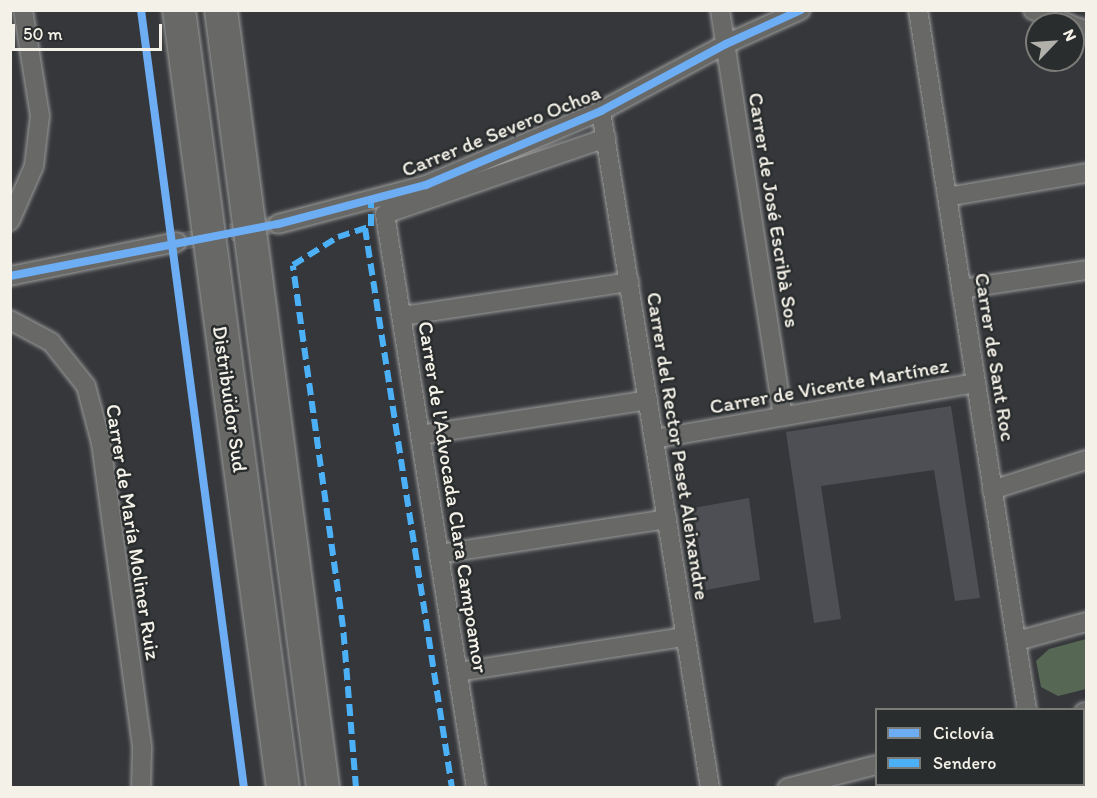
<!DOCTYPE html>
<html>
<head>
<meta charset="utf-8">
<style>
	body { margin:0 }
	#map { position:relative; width:1097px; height:798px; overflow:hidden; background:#35373a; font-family:Itim,sans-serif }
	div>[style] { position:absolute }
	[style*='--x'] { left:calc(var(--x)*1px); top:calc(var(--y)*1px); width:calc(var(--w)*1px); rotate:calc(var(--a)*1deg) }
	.green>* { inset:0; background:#566754 }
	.building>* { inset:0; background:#4d4f54 }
	.street-tunnel>* { height:18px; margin-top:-9px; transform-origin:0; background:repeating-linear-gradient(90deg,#525354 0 18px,transparent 0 27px) }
	.roads { filter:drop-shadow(0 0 2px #9c9c9c) drop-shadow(0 0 2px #9c9c9c) }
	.street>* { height:18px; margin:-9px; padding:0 9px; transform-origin:9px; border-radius:9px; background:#686866 }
	.highway>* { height:32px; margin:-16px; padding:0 16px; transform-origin:16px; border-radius:16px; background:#686866 }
	.quiet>* { height:6px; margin-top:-3px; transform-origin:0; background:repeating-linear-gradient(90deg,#4cb0f7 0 12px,transparent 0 18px) }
	.cycleway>* { height:8px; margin:-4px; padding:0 4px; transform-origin:4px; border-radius:4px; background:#6dadf4 }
	span { translate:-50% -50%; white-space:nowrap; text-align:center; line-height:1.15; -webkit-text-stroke:5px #2a2d2e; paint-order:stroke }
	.street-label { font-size:21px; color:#f4f1e8 }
	.frame { position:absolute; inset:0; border:12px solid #f4f1e8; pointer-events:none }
	.legend { position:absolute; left:875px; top:708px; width:210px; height:78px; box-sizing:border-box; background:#2a2d2e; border:2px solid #7b7b78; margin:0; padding:8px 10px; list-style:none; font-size:18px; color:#f4f1e8 }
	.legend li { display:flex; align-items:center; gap:12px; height:30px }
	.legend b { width:30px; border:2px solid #7b7b78 }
	.north { position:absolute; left:1025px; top:12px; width:60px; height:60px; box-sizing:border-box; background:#2a2d2e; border:2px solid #7b7b78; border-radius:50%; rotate:65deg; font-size:16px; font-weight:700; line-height:24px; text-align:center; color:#f4f1e8 }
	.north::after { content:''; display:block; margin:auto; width:21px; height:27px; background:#b1b0ab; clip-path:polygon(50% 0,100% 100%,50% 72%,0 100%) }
	.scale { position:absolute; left:12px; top:24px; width:150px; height:27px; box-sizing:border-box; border:3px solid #f4f1e8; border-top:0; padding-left:8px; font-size:18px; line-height:21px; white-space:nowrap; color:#f4f1e8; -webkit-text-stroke:4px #2a2d2e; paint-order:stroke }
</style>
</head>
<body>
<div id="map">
	<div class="green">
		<i style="clip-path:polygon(1086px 639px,1086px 689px,1058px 696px,1041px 687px,1036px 661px,1049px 649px)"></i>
	</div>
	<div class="building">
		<i style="clip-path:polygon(951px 406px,980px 598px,955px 601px,934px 470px,821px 486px,841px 619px,814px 623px,786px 432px)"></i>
		<i style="clip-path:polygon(749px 498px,760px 580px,706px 590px,693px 508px)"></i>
	</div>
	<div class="street-tunnel">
		<i style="--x:177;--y:242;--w:103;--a:-10.1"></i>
	</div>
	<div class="roads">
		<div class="street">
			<i style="--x:720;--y:10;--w:411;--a:81.2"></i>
			<i style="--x:918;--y:10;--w:708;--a:81.15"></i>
			<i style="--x:1033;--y:10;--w:39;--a:21"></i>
			<i style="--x:1073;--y:26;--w:14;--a:17"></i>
			<i style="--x:601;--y:111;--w:686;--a:80.85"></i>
			<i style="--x:947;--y:197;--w:141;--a:-9.8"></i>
			<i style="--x:10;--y:221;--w:60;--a:-66.4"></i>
			<i style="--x:34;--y:166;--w:50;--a:-83.2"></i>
			<i style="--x:40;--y:116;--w:107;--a:-99.1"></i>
			<i style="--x:278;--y:224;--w:153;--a:-14.8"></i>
			<i style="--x:426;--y:185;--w:190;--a:-22.9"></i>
			<i style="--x:601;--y:111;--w:142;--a:-28.2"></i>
			<i style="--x:726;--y:44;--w:82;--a:-24.4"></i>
			<i style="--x:10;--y:276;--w:170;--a:-11.5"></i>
			<i style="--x:961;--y:289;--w:126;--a:-8.6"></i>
			<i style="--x:402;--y:316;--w:230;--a:-8.5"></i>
			<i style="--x:10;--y:320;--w:47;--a:28.2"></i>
			<i style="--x:51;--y:342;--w:56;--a:51.5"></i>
			<i style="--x:86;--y:386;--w:59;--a:75.3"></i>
			<i style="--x:101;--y:443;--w:308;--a:82.3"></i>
			<i style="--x:142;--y:748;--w:40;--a:91.4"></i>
			<i style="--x:420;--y:435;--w:231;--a:-8.7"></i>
			<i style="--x:654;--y:439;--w:327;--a:-9.9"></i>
			<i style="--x:992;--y:490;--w:99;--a:-17.7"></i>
			<i style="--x:439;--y:554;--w:231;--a:-8.7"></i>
			<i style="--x:1017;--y:641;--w:72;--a:-15.4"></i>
			<i style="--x:458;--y:672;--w:230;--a:-8.8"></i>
			<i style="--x:1084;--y:712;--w:2;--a:0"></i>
			<i style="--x:1039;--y:784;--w:4;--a:90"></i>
			<i style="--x:476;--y:788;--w:581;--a:-99.01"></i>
			<i style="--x:385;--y:214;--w:234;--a:-19"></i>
			<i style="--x:787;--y:788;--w:92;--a:-14.5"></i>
		</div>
		<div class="highway">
			<i style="--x:179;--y:10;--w:785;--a:82.39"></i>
			<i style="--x:221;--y:10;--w:785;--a:82.53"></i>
		</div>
	</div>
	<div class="quiet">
		<i style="--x:365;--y:228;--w:567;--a:81.17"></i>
		<i style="--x:356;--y:788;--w:162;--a:-94.6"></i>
		<i style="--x:343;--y:627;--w:365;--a:-97.9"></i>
		<i style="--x:293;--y:265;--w:53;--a:-31.9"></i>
		<i style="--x:338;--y:237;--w:35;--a:-18"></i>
		<i style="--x:371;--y:226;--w:27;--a:-90"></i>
	</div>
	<div class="cycleway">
		<i style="--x:141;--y:10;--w:785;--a:82.46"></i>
		<i style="--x:10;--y:276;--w:273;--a:-11"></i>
		<i style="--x:278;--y:224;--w:153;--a:-14.8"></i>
		<i style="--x:426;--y:185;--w:190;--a:-22.9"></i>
		<i style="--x:601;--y:111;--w:142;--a:-28.2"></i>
		<i style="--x:726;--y:44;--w:82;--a:-24.4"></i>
	</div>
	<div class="street-label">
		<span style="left:501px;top:131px;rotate:-22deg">Carrer de Severo Ochoa</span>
		<span style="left:774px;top:210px;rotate:81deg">Carrer de José Escribà Sos</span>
		<span style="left:995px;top:357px;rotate:81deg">Carrer de Sant Roc</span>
		<span style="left:829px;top:386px;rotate:-10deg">Carrer de Vicente Martínez</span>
		<span style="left:230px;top:399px;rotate:82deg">Distribuïdor Sud</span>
		<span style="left:678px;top:446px;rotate:81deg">Carrer del Rector Peset Aleixandre</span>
		<span style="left:453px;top:497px;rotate:81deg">Carrer de l'Advocada Clara Campoamor</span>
		<span style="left:133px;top:532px;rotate:81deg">Carrer de María Moliner Ruiz</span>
	</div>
	<div class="frame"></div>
	<ul class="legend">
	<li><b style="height:8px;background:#6dadf4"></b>Ciclovía</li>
	<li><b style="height:8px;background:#4cb0f7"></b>Sendero</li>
	</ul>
	<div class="north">N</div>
	<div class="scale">50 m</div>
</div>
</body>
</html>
